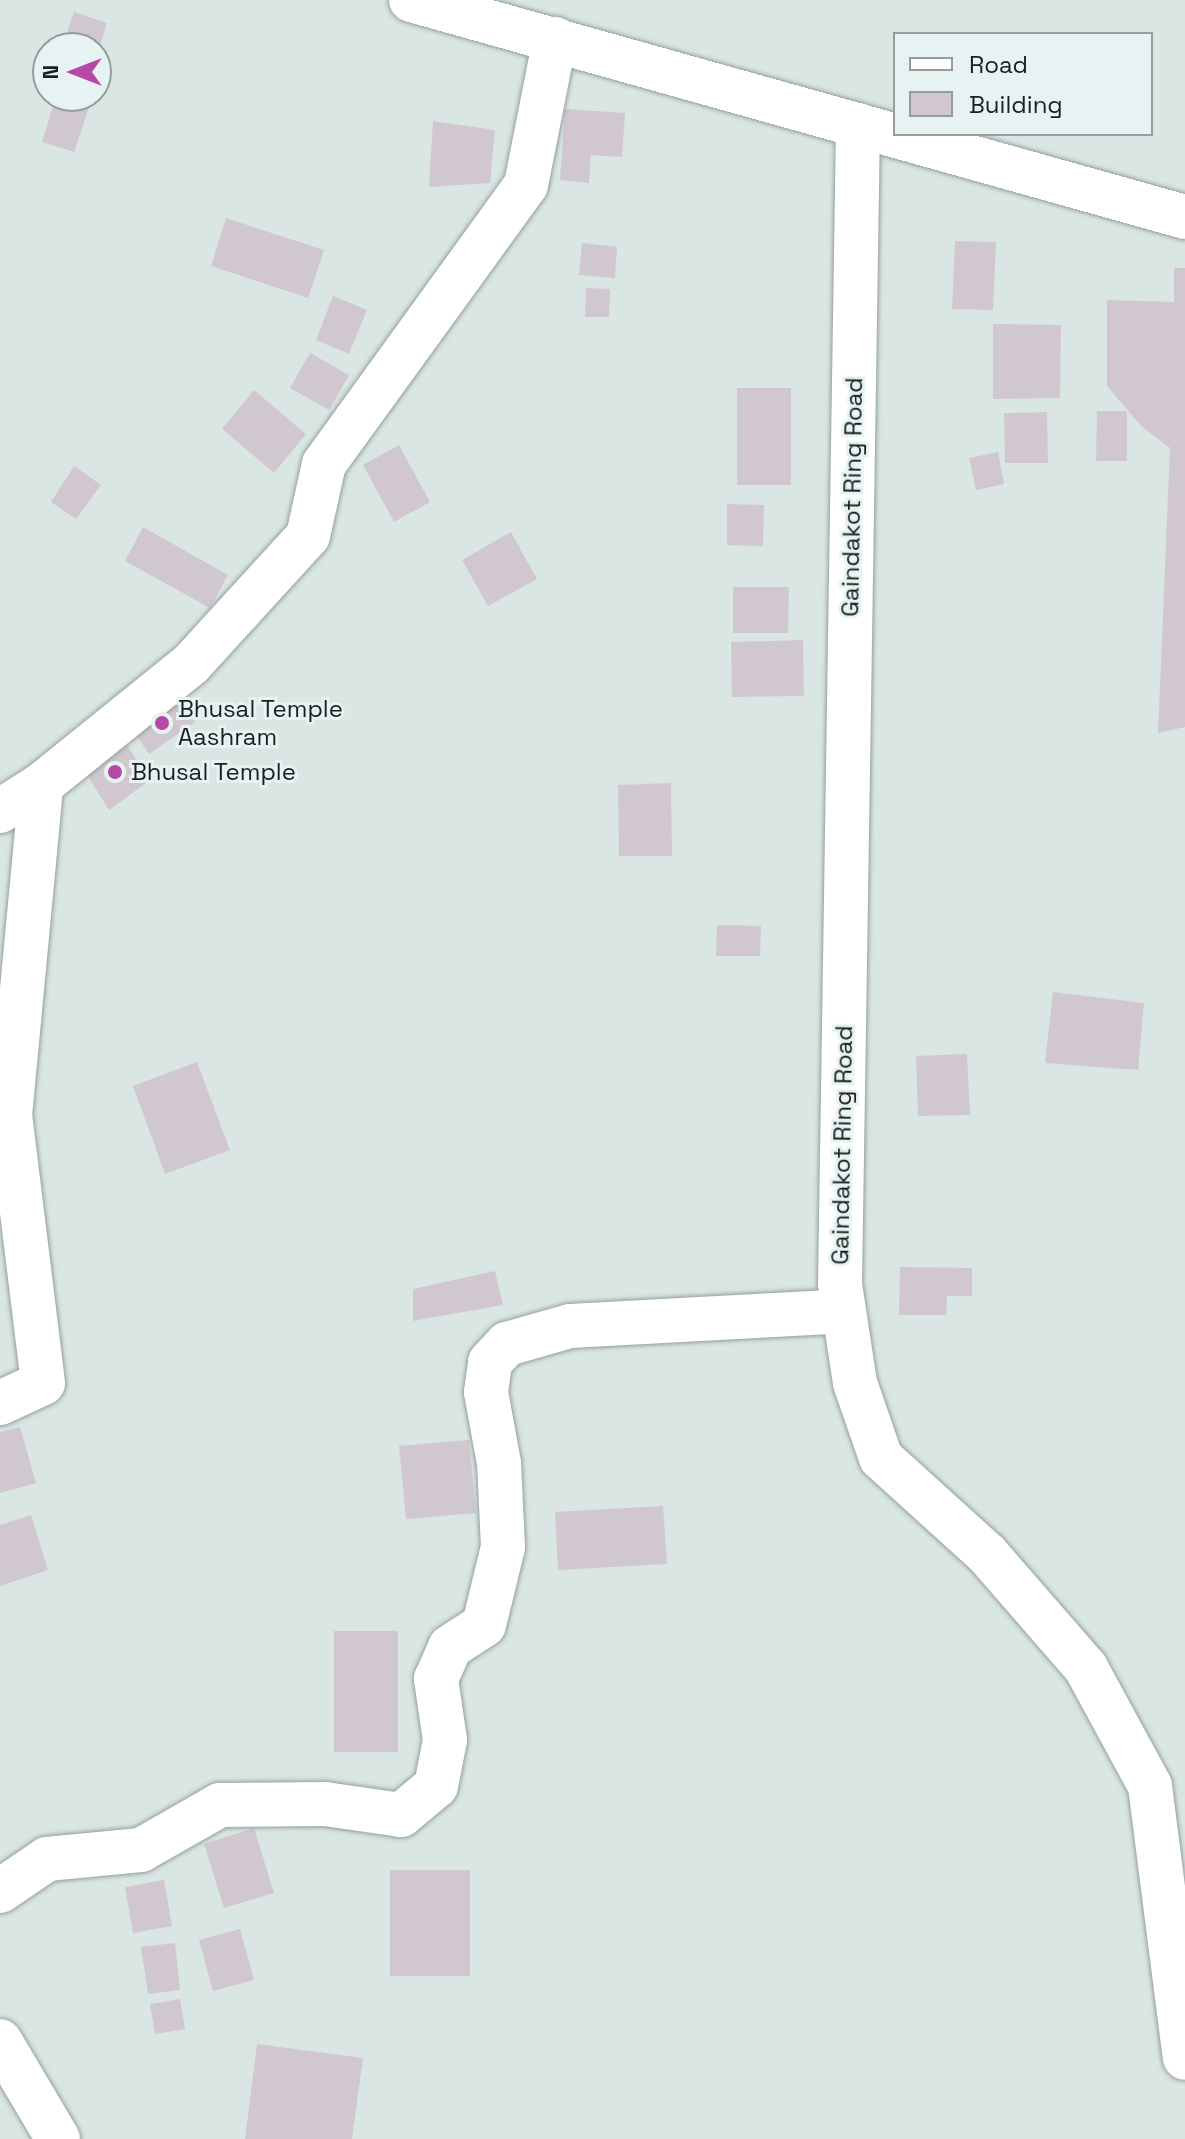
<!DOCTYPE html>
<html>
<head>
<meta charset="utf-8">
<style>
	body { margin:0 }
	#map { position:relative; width:1185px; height:2139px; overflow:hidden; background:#d9e6e4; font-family:"Space Grotesk",sans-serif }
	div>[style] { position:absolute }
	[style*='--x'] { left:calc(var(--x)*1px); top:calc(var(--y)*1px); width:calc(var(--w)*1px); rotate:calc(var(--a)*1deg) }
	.building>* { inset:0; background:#d1c8cf }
	.roads { filter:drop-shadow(0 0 2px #94a09f) drop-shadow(0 0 2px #94a09f) }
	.street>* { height:44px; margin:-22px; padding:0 22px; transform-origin:22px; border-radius:22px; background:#fff }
	.dots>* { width:22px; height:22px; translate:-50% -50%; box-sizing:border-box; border:4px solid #e6f3f2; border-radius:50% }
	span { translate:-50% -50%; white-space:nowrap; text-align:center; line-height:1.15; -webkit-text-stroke:6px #e6f3f2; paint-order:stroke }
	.street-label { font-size:24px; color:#1a1f1e }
	.poi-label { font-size:24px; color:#1a1f1e }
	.left { translate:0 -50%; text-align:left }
	.legend { position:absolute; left:893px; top:32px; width:260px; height:104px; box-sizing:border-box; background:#e6f3f2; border:2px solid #949e9d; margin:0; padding:10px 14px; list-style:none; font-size:24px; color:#1a1f1e }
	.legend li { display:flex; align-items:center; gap:16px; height:40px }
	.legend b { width:40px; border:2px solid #949e9d }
	.north { position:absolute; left:32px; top:32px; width:80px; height:80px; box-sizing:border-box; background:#e6f3f2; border:2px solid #949e9d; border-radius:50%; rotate:270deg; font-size:22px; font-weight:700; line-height:32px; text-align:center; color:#1a1f1e }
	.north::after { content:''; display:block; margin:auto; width:28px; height:36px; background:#b848a5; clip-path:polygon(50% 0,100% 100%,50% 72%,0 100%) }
</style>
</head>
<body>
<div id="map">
	<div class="building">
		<i style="clip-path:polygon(74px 12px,107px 23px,97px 55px,96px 48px,62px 48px)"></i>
		<i style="clip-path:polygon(56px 96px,90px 104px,74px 152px,42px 142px)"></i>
		<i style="clip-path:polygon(565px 109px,625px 113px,622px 157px,591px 155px,589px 183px,560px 180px)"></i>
		<i style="clip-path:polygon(433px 121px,495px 130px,490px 183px,429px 187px)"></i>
		<i style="clip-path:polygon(226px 218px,324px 250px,308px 298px,211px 266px)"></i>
		<i style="clip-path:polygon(955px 241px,996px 242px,993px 310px,952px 309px)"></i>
		<i style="clip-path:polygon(582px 243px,617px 247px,615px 278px,579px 275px)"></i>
		<i style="clip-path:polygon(1174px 268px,1185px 268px,1185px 727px,1158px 733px,1170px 448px,1141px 426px,1107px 386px,1107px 300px,1174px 302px)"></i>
		<i style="clip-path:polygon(586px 288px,610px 289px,609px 317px,585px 317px)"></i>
		<i style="clip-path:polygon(333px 296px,367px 310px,349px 354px,316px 340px)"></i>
		<i style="clip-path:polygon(993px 324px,1061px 325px,1060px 398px,993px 399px)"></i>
		<i style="clip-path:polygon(310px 353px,349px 375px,329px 410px,290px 388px)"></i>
		<i style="clip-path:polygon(737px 388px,791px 388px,791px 485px,737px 485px)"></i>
		<i style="clip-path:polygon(254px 390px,306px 434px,274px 473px,222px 429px)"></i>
		<i style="clip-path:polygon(1097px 411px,1127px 411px,1127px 461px,1096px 461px)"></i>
		<i style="clip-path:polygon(1047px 412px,1048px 463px,1005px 463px,1004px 413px)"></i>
		<i style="clip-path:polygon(399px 445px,430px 502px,394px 522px,363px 465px)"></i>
		<i style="clip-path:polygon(998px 452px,1004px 484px,976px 490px,969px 458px)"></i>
		<i style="clip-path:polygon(74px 466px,101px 485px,76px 519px,51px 502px)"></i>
		<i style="clip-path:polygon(727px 504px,764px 505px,763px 546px,727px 545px)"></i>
		<i style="clip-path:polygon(143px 527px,228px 575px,210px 608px,125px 561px)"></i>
		<i style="clip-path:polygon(511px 532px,537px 579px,488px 606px,462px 560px)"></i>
		<i style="clip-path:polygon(733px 587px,789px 587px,788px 633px,733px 633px)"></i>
		<i style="clip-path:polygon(803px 640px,804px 696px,732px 697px,731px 642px)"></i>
		<i style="clip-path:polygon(175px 693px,195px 722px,149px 754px,129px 724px)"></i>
		<i style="clip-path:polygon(122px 738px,150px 780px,109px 810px,81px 765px)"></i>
		<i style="clip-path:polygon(671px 783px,672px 856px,619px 856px,618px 785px)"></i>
		<i style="clip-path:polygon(717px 925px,761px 926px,760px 956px,716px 956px)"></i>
		<i style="clip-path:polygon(1053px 992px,1144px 1003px,1138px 1070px,1045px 1063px)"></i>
		<i style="clip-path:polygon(967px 1054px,970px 1115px,918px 1116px,916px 1056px)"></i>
		<i style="clip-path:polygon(197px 1062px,230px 1150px,165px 1174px,133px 1086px)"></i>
		<i style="clip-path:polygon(900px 1267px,972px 1268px,972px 1296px,947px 1296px,946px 1315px,899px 1315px)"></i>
		<i style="clip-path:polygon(495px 1271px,503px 1305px,413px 1321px,413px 1289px)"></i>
		<i style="clip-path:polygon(20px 1427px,36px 1483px,0 1493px,0 1432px)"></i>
		<i style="clip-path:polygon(469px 1440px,476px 1513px,406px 1519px,399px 1446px)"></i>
		<i style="clip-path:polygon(663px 1506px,667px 1564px,558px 1570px,555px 1512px)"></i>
		<i style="clip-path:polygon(31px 1515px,48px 1570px,0 1586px,0 1525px)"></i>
		<i style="clip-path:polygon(334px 1631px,398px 1631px,398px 1752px,334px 1752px)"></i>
		<i style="clip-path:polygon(254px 1828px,274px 1893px,224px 1908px,204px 1844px)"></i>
		<i style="clip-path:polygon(390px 1870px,470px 1870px,470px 1976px,390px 1976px)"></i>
		<i style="clip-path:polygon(164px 1880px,172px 1926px,133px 1933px,125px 1887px)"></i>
		<i style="clip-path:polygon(240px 1929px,254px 1980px,213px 1991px,199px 1940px)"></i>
		<i style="clip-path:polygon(175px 1943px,180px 1990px,148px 1994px,141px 1947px)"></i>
		<i style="clip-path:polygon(180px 1999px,185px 2029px,155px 2034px,150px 2004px)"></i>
		<i style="clip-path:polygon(257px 2044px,363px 2058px,352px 2139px,245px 2139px)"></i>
	</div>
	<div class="roads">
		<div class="street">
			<i style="--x:411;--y:0;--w:804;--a:15.66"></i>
			<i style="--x:858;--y:125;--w:1159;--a:90.89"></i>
			<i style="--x:840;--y:1284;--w:100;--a:81.4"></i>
			<i style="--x:855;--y:1383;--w:79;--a:70.9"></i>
			<i style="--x:881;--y:1458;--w:143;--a:42.2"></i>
			<i style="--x:987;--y:1554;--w:151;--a:49"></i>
			<i style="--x:1086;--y:1668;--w:134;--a:61.5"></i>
			<i style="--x:1150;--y:1786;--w:274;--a:82.7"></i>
			<i style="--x:0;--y:811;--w:49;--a:-32.4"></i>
			<i style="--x:41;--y:785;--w:193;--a:-38.9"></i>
			<i style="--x:191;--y:664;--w:173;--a:-47.6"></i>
			<i style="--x:308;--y:536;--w:74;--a:-77.5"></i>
			<i style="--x:324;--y:464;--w:344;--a:-54.1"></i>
			<i style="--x:526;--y:185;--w:149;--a:-78.8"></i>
			<i style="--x:0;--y:1403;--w:47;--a:-24.9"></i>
			<i style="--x:43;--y:1383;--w:269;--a:-97"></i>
			<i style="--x:10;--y:1116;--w:332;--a:-84.6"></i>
			<i style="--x:0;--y:1891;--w:57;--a:-34.2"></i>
			<i style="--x:47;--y:1859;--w:94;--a:-5.5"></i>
			<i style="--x:141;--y:1850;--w:91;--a:-29.7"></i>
			<i style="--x:220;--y:1805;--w:105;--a:-0.5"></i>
			<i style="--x:325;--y:1804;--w:77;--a:8.2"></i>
			<i style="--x:401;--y:1815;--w:45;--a:-39.6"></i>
			<i style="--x:436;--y:1786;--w:47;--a:-78.9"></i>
			<i style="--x:445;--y:1740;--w:62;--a:-98.4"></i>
			<i style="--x:436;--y:1679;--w:35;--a:-66"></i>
			<i style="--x:450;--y:1647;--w:40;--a:-32.9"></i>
			<i style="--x:484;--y:1625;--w:80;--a:-76.3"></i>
			<i style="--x:503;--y:1547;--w:84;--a:-92.7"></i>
			<i style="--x:499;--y:1463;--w:72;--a:-100.4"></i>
			<i style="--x:486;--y:1392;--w:30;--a:-82"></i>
			<i style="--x:490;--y:1362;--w:25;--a:-47"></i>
			<i style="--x:507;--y:1344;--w:66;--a:-15.9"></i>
			<i style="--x:570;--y:1326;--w:274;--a:-3.1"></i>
			<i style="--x:0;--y:2041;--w:114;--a:59.4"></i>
		</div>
	</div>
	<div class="dots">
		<i style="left:162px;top:723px;background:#b848a5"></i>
		<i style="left:115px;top:772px;background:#b848a5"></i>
	</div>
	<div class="street-label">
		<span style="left:852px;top:497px;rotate:-89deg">Gaindakot Ring Road</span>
		<span style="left:842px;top:1145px;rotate:-89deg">Gaindakot Ring Road</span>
	</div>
	<div class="poi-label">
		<span class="left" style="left:178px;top:723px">Bhusal Temple<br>Aashram</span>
		<span class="left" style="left:131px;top:772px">Bhusal Temple</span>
	</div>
	<ul class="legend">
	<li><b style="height:10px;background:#fff"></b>Road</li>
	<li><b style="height:22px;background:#d1c8cf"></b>Building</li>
	</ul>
	<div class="north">N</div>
</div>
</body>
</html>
